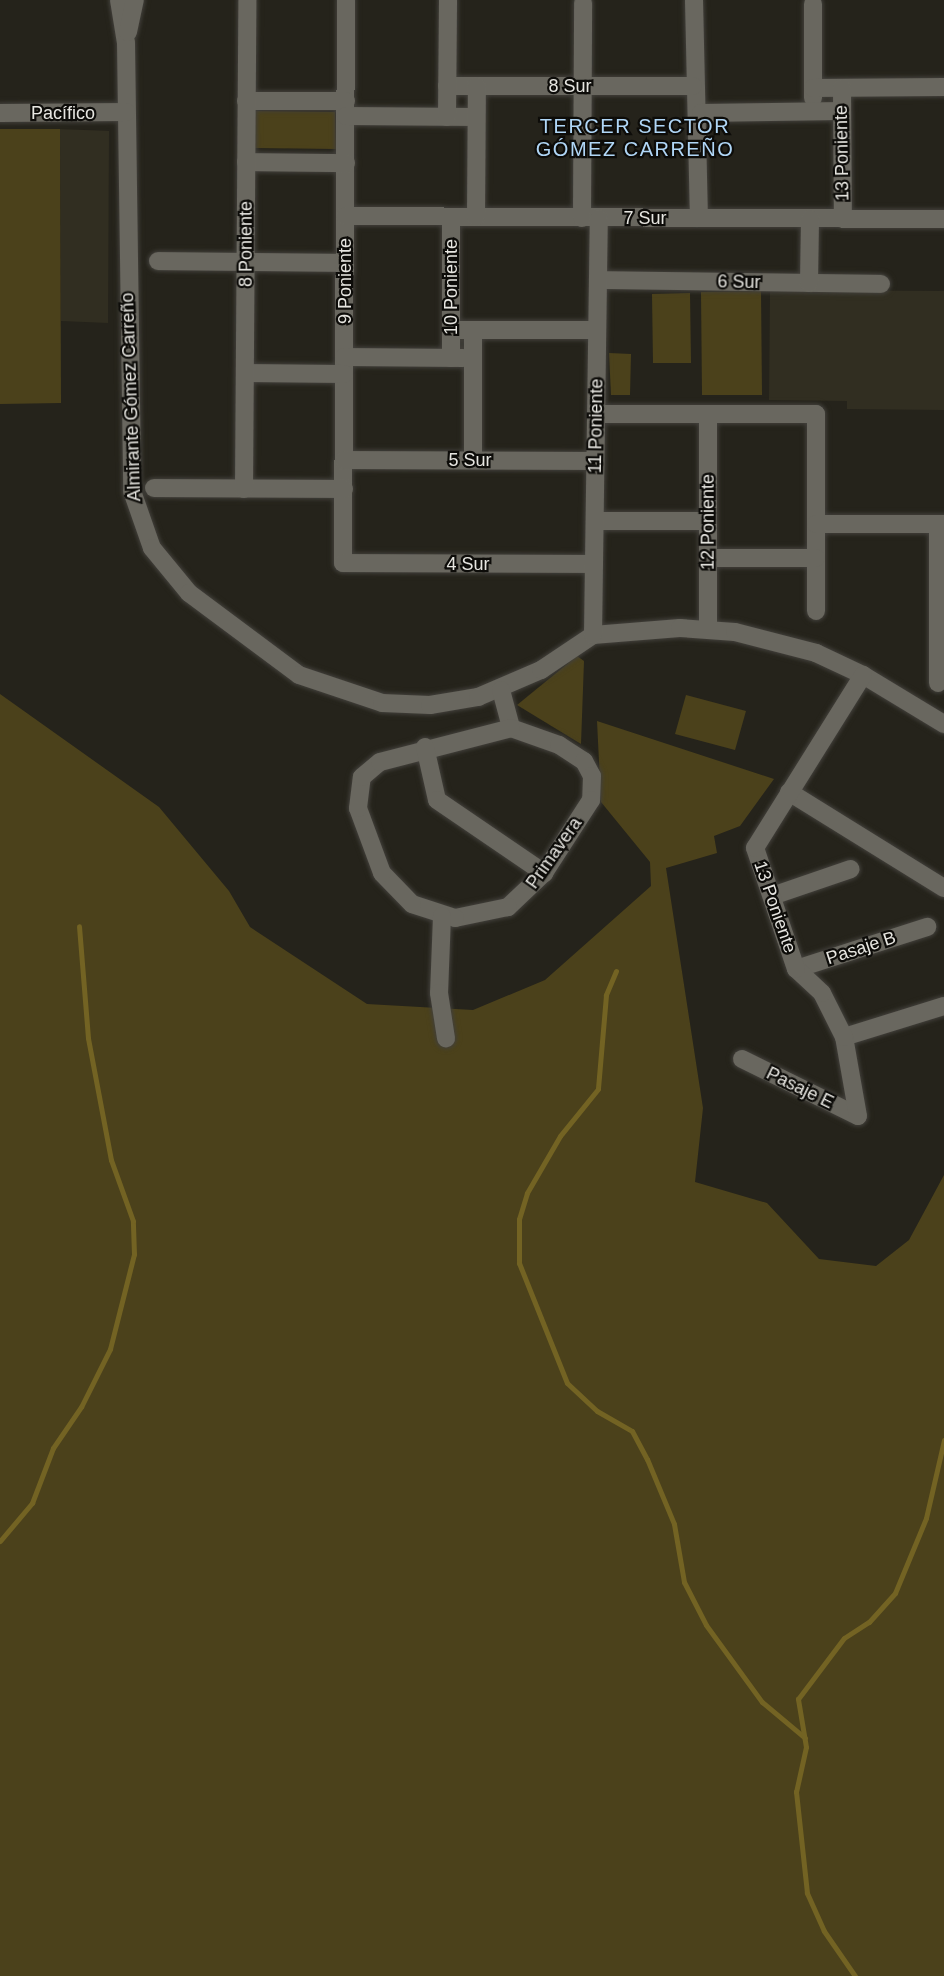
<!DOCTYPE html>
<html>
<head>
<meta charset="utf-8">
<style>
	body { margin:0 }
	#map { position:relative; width:944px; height:1976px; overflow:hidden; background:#25231b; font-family:Arial,sans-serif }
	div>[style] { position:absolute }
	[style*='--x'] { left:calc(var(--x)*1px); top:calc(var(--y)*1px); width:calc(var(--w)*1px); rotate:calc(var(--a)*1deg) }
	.built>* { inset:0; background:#312e21 }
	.green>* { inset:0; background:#4b411b }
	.stream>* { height:5px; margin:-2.5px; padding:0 2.5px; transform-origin:2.5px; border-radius:2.5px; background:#736323 }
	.roads { filter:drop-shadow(0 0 2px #42403b) drop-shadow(0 0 2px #42403b) }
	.minor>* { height:18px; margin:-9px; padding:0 9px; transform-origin:9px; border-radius:9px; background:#69675f }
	span { translate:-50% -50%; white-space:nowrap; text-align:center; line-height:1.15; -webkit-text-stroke:4.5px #0d0c09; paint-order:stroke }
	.street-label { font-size:18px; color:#e7e6e1 }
	.neighbourhood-label { font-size:20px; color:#b0d6f6; letter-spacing:1.5px }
</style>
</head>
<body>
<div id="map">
	<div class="built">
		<i style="clip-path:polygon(60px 129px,109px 131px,108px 323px,61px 321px)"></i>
		<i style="clip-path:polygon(770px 290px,944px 291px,944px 410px,847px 409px,847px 401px,769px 400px)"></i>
	</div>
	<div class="green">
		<i style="clip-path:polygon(250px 111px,335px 112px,336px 149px,251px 148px)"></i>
		<i style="clip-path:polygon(0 129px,60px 129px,61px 403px,0 404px)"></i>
		<i style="clip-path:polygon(761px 291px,762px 395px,702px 395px,701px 292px)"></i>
		<i style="clip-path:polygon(690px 293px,691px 363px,653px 363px,652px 294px)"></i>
		<i style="clip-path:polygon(609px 353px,631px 354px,630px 395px,611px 395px)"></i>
		<i style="clip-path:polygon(577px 656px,584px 661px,581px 744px,517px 705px)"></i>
		<i style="clip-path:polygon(0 694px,159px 807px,229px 891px,250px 927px,367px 1004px,473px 1010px,545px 980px,651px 886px,650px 862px,601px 802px,597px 721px,774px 779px,740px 826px,714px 836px,717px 853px,666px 868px,703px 1108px,695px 1182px,767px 1203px,819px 1259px,876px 1266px,909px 1240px,944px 1175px,944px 1976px,0 1976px)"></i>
		<i style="clip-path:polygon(686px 695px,746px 711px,735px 750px,675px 734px)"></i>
	</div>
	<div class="stream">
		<i style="--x:616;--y:971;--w:26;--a:113"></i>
		<i style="--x:606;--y:995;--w:94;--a:94.9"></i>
		<i style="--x:598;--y:1089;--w:60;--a:129"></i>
		<i style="--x:560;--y:1136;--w:66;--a:120.1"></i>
		<i style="--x:527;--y:1193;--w:27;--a:107"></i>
		<i style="--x:519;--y:1219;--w:44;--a:90"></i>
		<i style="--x:519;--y:1263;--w:129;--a:68.2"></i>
		<i style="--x:567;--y:1383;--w:41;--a:43"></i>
		<i style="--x:597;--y:1411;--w:40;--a:29.7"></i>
		<i style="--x:632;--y:1431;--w:32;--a:62"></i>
		<i style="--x:647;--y:1459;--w:70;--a:67.4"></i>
		<i style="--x:674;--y:1524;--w:59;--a:80.2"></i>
		<i style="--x:684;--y:1582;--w:48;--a:62.9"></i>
		<i style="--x:706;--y:1625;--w:95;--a:54"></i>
		<i style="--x:762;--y:1702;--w:56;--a:39.9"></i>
		<i style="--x:0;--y:1541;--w:50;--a:-49.9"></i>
		<i style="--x:32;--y:1503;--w:59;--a:-69.1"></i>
		<i style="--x:53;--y:1448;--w:50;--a:-55.7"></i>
		<i style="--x:81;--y:1407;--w:65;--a:-63.4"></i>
		<i style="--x:110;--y:1349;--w:98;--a:-75.8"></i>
		<i style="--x:134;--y:1254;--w:33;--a:-92"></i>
		<i style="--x:133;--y:1221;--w:65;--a:-109.8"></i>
		<i style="--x:111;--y:1160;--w:124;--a:-100.7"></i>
		<i style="--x:88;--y:1038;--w:112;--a:-94.6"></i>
		<i style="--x:855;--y:1976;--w:55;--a:-124.6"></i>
		<i style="--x:824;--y:1931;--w:42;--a:-114.1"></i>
		<i style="--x:807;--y:1893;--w:102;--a:-96.2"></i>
		<i style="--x:796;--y:1792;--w:46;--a:-77.5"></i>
		<i style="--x:806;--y:1747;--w:49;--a:-99.5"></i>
		<i style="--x:798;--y:1699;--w:76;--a:-53"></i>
		<i style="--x:844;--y:1638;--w:30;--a:-33"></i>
		<i style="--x:869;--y:1622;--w:39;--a:-48"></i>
		<i style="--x:895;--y:1593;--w:81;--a:-67.5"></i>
		<i style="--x:926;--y:1518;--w:80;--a:-77"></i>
	</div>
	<div class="roads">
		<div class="minor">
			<i style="--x:119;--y:0;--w:44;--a:80.8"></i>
			<i style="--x:126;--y:43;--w:448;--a:89.2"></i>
			<i style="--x:132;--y:491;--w:60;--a:70.7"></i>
			<i style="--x:152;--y:548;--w:58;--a:50.6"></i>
			<i style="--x:189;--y:593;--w:137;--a:36.7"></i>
			<i style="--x:299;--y:675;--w:88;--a:18.6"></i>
			<i style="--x:382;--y:703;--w:48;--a:2.4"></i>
			<i style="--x:430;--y:705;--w:49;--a:-9.5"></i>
			<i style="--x:478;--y:697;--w:69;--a:-23.2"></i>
			<i style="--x:541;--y:670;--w:63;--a:-33.9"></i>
			<i style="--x:593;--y:635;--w:87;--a:-4.6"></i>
			<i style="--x:680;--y:628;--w:55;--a:4.2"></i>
			<i style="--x:735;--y:632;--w:84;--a:14.5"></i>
			<i style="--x:816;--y:653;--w:52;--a:25.1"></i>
			<i style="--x:863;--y:675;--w:95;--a:31.2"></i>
			<i style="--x:346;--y:0;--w:563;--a:90.31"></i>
			<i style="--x:343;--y:563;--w:251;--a:0.2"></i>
			<i style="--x:694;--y:0;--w:218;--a:88.7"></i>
			<i style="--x:813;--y:4;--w:94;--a:90"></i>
			<i style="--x:128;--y:32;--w:33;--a:-78"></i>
			<i style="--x:447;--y:86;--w:246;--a:0"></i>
			<i style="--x:813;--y:88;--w:131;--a:-0.4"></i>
			<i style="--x:842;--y:88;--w:131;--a:89.6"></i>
			<i style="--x:246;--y:101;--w:100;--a:0"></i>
			<i style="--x:0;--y:113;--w:126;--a:-0.5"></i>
			<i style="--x:701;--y:113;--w:141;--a:-0.8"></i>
			<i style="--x:346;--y:116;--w:130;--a:0.4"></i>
			<i style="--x:447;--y:117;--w:117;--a:-89.5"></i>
			<i style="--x:246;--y:162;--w:100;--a:0.6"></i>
			<i style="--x:345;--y:216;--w:599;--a:0.29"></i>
			<i style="--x:476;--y:217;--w:131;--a:-89.6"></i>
			<i style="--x:582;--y:218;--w:215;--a:-89.7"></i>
			<i style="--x:158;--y:261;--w:187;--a:0.6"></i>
			<i style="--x:598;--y:280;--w:283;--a:0.8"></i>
			<i style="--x:809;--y:283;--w:64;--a:-89.1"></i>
			<i style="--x:451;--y:330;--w:146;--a:0"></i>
			<i style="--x:344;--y:357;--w:119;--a:0.5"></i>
			<i style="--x:451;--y:358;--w:141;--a:-90"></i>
			<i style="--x:245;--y:373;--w:99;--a:0.6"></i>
			<i style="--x:596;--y:414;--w:220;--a:0"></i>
			<i style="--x:816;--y:414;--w:197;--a:90"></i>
			<i style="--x:344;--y:460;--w:251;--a:0.2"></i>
			<i style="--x:473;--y:460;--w:130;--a:-90"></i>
			<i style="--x:154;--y:488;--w:190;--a:0.3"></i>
			<i style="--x:244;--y:489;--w:489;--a:-89.6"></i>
			<i style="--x:595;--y:521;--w:113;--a:0"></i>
			<i style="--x:816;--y:524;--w:128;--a:0"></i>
			<i style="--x:938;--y:524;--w:159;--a:90"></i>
			<i style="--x:708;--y:558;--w:108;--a:0"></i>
			<i style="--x:708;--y:629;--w:215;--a:-90"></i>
			<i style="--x:593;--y:635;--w:417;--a:-89.2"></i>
			<i style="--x:501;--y:690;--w:39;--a:75"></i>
			<i style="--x:511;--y:728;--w:51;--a:19.5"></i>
			<i style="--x:559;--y:745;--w:30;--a:33"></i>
			<i style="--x:584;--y:761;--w:17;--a:62"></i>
			<i style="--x:592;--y:776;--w:24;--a:92"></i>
			<i style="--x:591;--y:800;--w:87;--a:122.8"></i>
			<i style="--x:544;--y:873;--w:50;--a:136.6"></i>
			<i style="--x:508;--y:907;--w:54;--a:168.3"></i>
			<i style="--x:455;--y:918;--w:45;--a:-162"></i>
			<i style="--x:412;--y:904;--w:43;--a:-134.1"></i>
			<i style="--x:382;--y:873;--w:69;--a:-110.3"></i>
			<i style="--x:358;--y:808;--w:31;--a:-83"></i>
			<i style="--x:362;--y:777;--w:23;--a:-40"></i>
			<i style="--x:380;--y:762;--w:135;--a:-14.5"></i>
			<i style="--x:425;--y:747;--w:54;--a:77.2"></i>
			<i style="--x:437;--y:800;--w:130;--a:34.3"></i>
			<i style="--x:789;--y:792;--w:182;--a:31.8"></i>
			<i style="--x:772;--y:896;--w:83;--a:-18.9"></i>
			<i style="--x:442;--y:916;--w:77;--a:92.2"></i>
			<i style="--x:439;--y:993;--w:46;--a:81.2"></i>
			<i style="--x:796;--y:969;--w:138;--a:-17.8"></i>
			<i style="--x:844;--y:1037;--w:105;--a:-17.2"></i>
			<i style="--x:742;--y:1059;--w:129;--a:26.2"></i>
			<i style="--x:858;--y:1116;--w:80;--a:-100"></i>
			<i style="--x:844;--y:1037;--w:49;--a:-116.6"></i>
			<i style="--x:822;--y:993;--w:35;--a:-137"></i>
			<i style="--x:796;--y:969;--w:128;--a:-108.7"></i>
			<i style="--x:755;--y:848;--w:204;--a:-58"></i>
		</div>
	</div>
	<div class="street-label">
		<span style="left:570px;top:86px">8 Sur</span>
		<span style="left:63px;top:113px">Pacífico</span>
		<span style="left:842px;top:153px;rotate:-91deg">13 Poniente</span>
		<span style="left:645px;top:218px">7 Sur</span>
		<span style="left:246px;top:244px;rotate:-90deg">8 Poniente</span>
		<span style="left:345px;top:281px;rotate:-90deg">9 Poniente</span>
		<span style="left:739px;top:282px;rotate:1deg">6 Sur</span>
		<span style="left:451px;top:287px;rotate:-90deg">10 Poniente</span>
		<span style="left:131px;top:397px;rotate:-92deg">Almirante Gómez Carreño</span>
		<span style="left:596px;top:426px;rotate:-89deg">11 Poniente</span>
		<span style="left:470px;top:460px">5 Sur</span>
		<span style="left:708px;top:522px;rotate:-90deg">12 Poniente</span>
		<span style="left:468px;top:564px">4 Sur</span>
		<span style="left:554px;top:853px;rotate:-55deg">Primavera</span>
		<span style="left:775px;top:907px;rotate:71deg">13 Poniente</span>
		<span style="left:861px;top:948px;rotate:-18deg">Pasaje B</span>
		<span style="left:800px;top:1088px;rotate:26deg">Pasaje E</span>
	</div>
	<div class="neighbourhood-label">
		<span style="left:635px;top:138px">TERCER SECTOR<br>GÓMEZ CARREÑO</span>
	</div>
</div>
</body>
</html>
